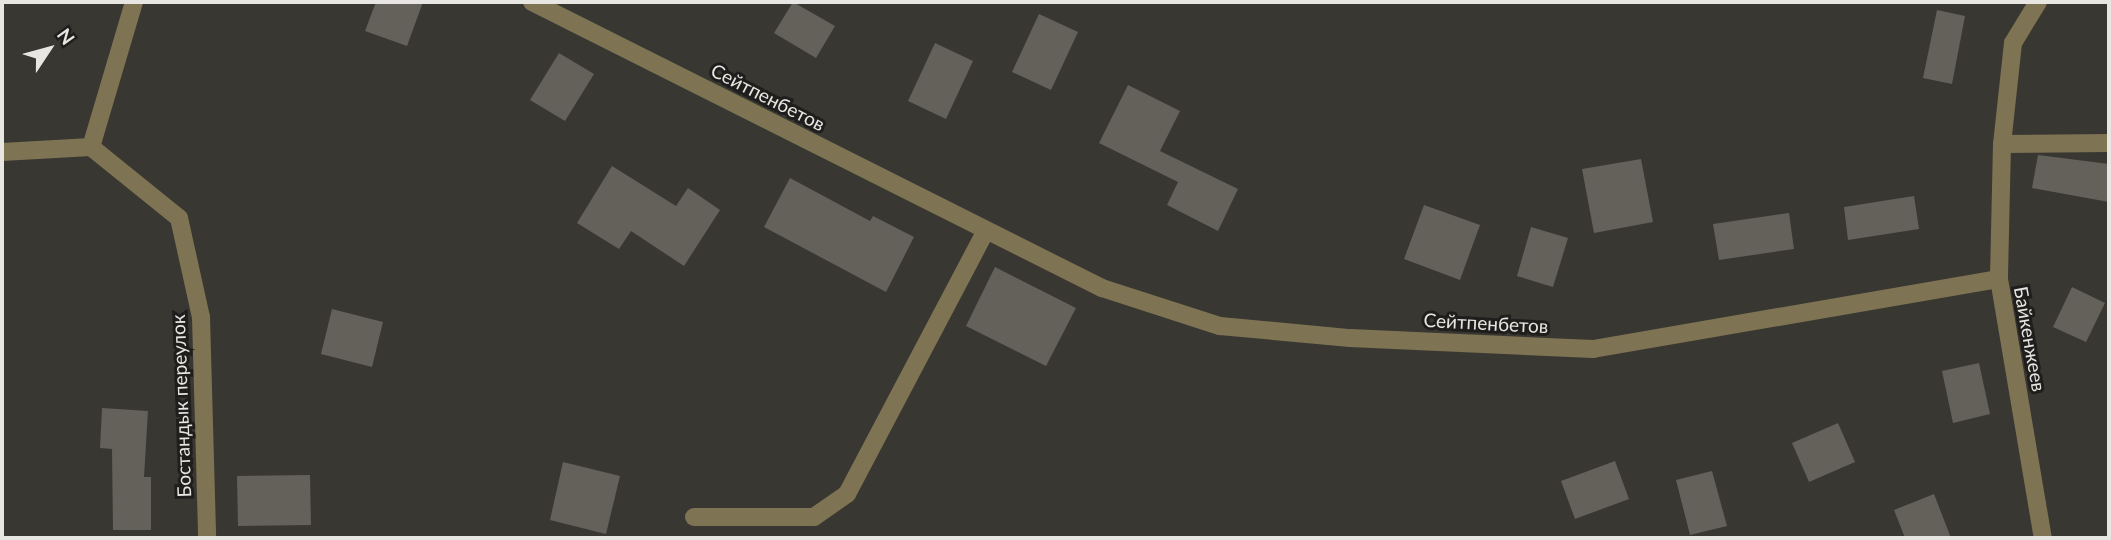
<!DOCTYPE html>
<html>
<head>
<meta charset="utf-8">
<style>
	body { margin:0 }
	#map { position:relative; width:2111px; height:540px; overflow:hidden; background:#393731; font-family:Lato,sans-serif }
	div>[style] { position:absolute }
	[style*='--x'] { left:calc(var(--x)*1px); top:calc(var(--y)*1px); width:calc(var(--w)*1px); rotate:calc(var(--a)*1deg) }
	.building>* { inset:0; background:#63615a }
	.minor>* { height:18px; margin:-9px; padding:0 9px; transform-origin:9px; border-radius:9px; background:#7e7353 }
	span { translate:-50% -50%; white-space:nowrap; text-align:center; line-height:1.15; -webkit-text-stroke:6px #1f1e1c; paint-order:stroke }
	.street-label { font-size:19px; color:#e8e6e3 }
	.frame { position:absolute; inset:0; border:4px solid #e8e6e3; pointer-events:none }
	.north { position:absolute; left:14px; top:14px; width:70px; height:70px; -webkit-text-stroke:5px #1f1e1c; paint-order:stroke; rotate:54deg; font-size:19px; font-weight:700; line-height:28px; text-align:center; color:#e8e6e3 }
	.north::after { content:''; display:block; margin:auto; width:24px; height:32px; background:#e8e6e3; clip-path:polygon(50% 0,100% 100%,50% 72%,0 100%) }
</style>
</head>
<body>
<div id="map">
	<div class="building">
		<i style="clip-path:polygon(376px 2px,423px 2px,407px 46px,365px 31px)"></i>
		<i style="clip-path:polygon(793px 2px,835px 26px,816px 58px,774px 33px)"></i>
		<i style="clip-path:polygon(1937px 10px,1965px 16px,1952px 84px,1923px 78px)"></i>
		<i style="clip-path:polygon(1039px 14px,1078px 32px,1051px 90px,1012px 72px)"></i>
		<i style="clip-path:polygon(935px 43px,973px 61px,946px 119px,908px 101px)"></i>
		<i style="clip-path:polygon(559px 53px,594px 74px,565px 121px,530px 100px)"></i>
		<i style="clip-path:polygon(1128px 85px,1180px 111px,1160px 151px,1238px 189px,1218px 231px,1167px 205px,1178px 182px,1099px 143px)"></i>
		<i style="clip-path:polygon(2038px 155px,2109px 164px,2109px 202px,2032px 188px)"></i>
		<i style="clip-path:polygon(1641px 159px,1653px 222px,1594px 233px,1582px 169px)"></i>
		<i style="clip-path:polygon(612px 166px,676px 206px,688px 188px,720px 210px,684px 266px,631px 231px,619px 249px,577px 223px)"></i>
		<i style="clip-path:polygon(790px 178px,870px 221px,873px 216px,914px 237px,886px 292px,764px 227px)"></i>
		<i style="clip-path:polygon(1914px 196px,1919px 229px,1848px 240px,1844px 207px)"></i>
		<i style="clip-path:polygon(1424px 205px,1480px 225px,1460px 280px,1404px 259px)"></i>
		<i style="clip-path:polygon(1789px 213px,1794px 249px,1719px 260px,1713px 224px)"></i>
		<i style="clip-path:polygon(1531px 227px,1568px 238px,1553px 287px,1517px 276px)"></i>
		<i style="clip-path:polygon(995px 267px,1076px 308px,1046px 366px,966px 326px)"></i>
		<i style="clip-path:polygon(2072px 287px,2105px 303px,2086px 342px,2053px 327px)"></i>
		<i style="clip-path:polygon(332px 309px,383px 322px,372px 367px,321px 354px)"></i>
		<i style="clip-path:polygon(1979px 363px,1990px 414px,1953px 423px,1942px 371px)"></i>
		<i style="clip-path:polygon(102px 408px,148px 411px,144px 477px,151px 477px,151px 530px,113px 530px,112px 449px,100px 448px)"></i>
		<i style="clip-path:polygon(1838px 423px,1855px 462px,1809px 482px,1792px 443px)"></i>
		<i style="clip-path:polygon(1615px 461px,1629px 499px,1575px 519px,1561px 481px)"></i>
		<i style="clip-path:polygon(563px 462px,620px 476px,606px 534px,550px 520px)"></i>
		<i style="clip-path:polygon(1712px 471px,1727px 526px,1690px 535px,1676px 480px)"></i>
		<i style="clip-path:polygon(310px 475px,311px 525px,238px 526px,237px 476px)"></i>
		<i style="clip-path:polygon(1934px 494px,1951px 538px,1905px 538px,1894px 510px)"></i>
	</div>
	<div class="minor">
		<i style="--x:134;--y:2;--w:151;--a:106.5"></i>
		<i style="--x:91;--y:147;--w:113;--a:38.9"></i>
		<i style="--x:179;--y:218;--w:101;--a:77.5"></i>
		<i style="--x:201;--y:317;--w:221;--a:88.4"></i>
		<i style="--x:532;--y:2;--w:638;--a:26.65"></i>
		<i style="--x:1102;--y:288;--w:124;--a:17.9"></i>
		<i style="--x:1220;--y:326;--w:131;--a:5.3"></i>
		<i style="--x:1350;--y:338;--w:243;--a:2.6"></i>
		<i style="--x:1593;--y:349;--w:412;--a:-9.8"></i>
		<i style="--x:2038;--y:2;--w:48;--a:121.4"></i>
		<i style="--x:2013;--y:43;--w:102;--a:96.2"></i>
		<i style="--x:2002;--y:144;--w:135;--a:91.3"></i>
		<i style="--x:1999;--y:279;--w:263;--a:80.4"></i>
		<i style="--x:2002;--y:144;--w:107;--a:-0.5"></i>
		<i style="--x:2;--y:152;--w:89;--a:-3.2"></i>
		<i style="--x:694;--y:517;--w:120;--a:0"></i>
		<i style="--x:814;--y:517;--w:40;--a:-34.9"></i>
		<i style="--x:847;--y:494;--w:298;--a:-62.2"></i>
	</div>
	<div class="street-label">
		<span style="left:768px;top:97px;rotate:27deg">Сейтпенбетов</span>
		<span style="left:1486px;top:323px;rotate:3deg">Сейтпенбетов</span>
		<span style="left:2030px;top:339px;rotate:80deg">Байкенжеев</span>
		<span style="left:181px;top:406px;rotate:-92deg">Бостандык переулок</span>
	</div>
	<div class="frame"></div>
	<div class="north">N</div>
</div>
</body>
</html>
